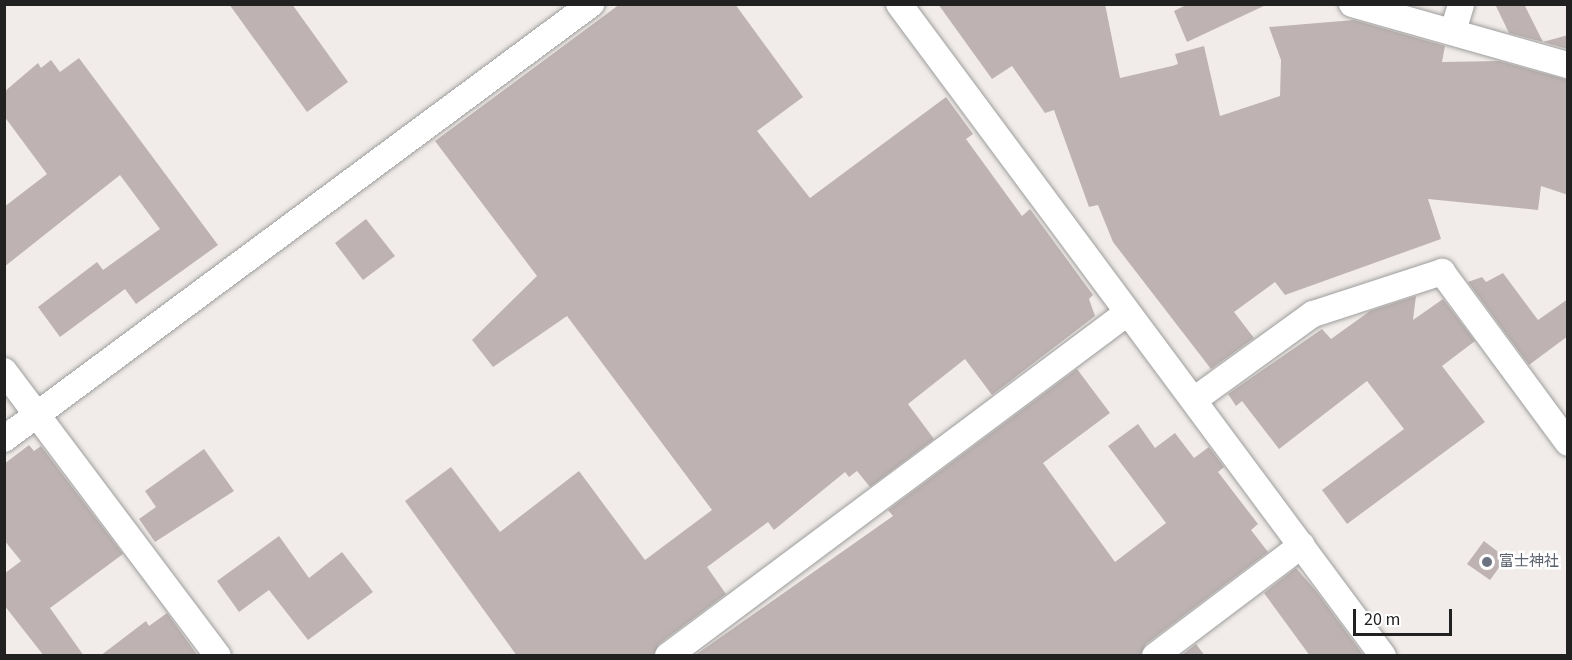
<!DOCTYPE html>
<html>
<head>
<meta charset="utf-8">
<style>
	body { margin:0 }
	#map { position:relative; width:1572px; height:660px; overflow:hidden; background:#f1ece9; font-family:"Source Sans 3","Noto Sans JP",sans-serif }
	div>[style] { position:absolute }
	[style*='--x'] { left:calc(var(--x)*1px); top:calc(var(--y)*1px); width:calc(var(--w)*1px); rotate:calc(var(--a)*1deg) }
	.building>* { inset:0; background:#beb3b2 }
	.roads { filter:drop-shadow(0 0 2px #9e9e9e) drop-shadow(0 0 2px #9e9e9e) }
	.minor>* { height:26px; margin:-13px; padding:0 13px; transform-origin:13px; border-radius:13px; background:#fff }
	.dots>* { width:16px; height:16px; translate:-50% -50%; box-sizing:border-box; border:3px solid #fff; border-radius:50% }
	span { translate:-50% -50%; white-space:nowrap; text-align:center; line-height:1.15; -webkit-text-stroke:5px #fff; paint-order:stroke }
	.worship-label { font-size:15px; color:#5b616d }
	.left { translate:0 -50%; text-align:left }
	.frame { position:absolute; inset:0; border:6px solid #212121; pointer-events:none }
	.scale { position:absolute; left:1353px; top:609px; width:99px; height:27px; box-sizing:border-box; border:3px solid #212121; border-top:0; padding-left:8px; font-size:18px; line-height:21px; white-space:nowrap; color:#212121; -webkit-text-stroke:4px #fff; paint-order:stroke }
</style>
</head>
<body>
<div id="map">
	<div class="building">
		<i style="clip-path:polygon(229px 4px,292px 4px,348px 82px,307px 112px)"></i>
		<i style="clip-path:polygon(620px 4px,735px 4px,803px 97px,757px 131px,810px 198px,946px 97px,973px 134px,966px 139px,1022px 216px,1030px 209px,1093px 295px,1089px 299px,1095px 316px,992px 395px,965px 359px,908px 404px,934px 439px,870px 487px,857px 471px,849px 477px,845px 472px,774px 530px,768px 522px,707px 567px,726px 594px,659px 644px,653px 656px,517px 656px,405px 501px,451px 467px,500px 532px,579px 471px,645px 560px,712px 510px,567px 316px,493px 367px,472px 340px,537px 276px,435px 141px)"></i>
		<i style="clip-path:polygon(938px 4px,1105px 4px,1120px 78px,1172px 66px,1178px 64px,1175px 54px,1204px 46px,1220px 116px,1280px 96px,1281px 60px,1269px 27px,1354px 20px,1445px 46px,1442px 62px,1499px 61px,1568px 80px,1568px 195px,1541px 186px,1538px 210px,1428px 199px,1441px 239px,1285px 295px,1275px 282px,1234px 312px,1254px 338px,1211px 369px,1113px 242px,1098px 205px,1089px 207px,1054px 110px,1045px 113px,1012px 66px,992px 79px)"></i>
		<i style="clip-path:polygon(1188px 4px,1268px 4px,1187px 42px,1174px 11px)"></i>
		<i style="clip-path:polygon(1495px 4px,1524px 4px,1543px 42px,1509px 33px)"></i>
		<i style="clip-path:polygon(1568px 35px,1568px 49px,1543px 42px)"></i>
		<i style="clip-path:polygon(79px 58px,218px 245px,136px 304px,125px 289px,60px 337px,38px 307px,97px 262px,103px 270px,160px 229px,120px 175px,4px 267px,4px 207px,47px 174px,4px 116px,4px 92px,38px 63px,41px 68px,51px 60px,60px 72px)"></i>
		<i style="clip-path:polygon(366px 219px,395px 256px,363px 280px,335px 243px)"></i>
		<i style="clip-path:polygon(1503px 273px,1538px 320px,1568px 299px,1568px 336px,1529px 365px,1468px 282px,1482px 277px,1486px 282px)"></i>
		<i style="clip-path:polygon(1416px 296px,1413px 320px,1443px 299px,1475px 341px,1442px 366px,1485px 422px,1347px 524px,1322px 490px,1404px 429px,1367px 381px,1279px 449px,1242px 401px,1236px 406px,1228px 394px,1322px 329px,1331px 339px,1370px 311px)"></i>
		<i style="clip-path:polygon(1077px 369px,1110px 413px,1043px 463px,1115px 562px,1166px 523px,1108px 446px,1138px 424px,1155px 448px,1175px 433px,1194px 458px,1209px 447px,1224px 467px,1218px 472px,1258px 524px,1251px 530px,1268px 552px,1146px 644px,1140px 656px,694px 656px,893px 516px,888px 510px)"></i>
		<i style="clip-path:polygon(29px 445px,34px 451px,41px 446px,123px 554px,50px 608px,84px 656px,44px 656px,4px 605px,4px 574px,21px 561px,4px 540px,4px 464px)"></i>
		<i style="clip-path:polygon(204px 449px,234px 491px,155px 542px,139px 519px,156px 507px,145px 491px)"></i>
		<i style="clip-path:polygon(279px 536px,309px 578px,342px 552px,373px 592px,308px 640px,269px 590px,239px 612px,217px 581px)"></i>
		<i style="clip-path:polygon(1484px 541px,1506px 558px,1490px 580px,1467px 564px)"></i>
		<i style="clip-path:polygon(1296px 568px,1316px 591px,1364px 656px,1310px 656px,1264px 593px)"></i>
		<i style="clip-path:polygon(167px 613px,198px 656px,100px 656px,146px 621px,149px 626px)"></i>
		<i style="clip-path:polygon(1196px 644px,1205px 656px,1181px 656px)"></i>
	</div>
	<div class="roads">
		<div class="minor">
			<i style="--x:899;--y:4;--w:812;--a:53.41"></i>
			<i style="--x:1352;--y:4;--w:224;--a:15.8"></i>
			<i style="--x:1453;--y:31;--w:28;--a:-73"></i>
			<i style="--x:4;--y:371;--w:356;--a:53.1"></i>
			<i style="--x:1194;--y:400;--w:147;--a:-35.9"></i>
			<i style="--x:1313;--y:314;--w:136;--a:-18"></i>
			<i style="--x:1442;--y:272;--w:212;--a:53.6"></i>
			<i style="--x:4;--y:439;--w:731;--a:-36.54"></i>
			<i style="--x:668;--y:656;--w:573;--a:-36.77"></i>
			<i style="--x:1155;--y:656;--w:184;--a:-37.1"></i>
		</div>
	</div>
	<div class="dots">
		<i style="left:1487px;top:562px;background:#6b7280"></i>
	</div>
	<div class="worship-label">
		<span class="left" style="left:1499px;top:562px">富士神社</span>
	</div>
	<div class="frame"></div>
	<div class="scale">20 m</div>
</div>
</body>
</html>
